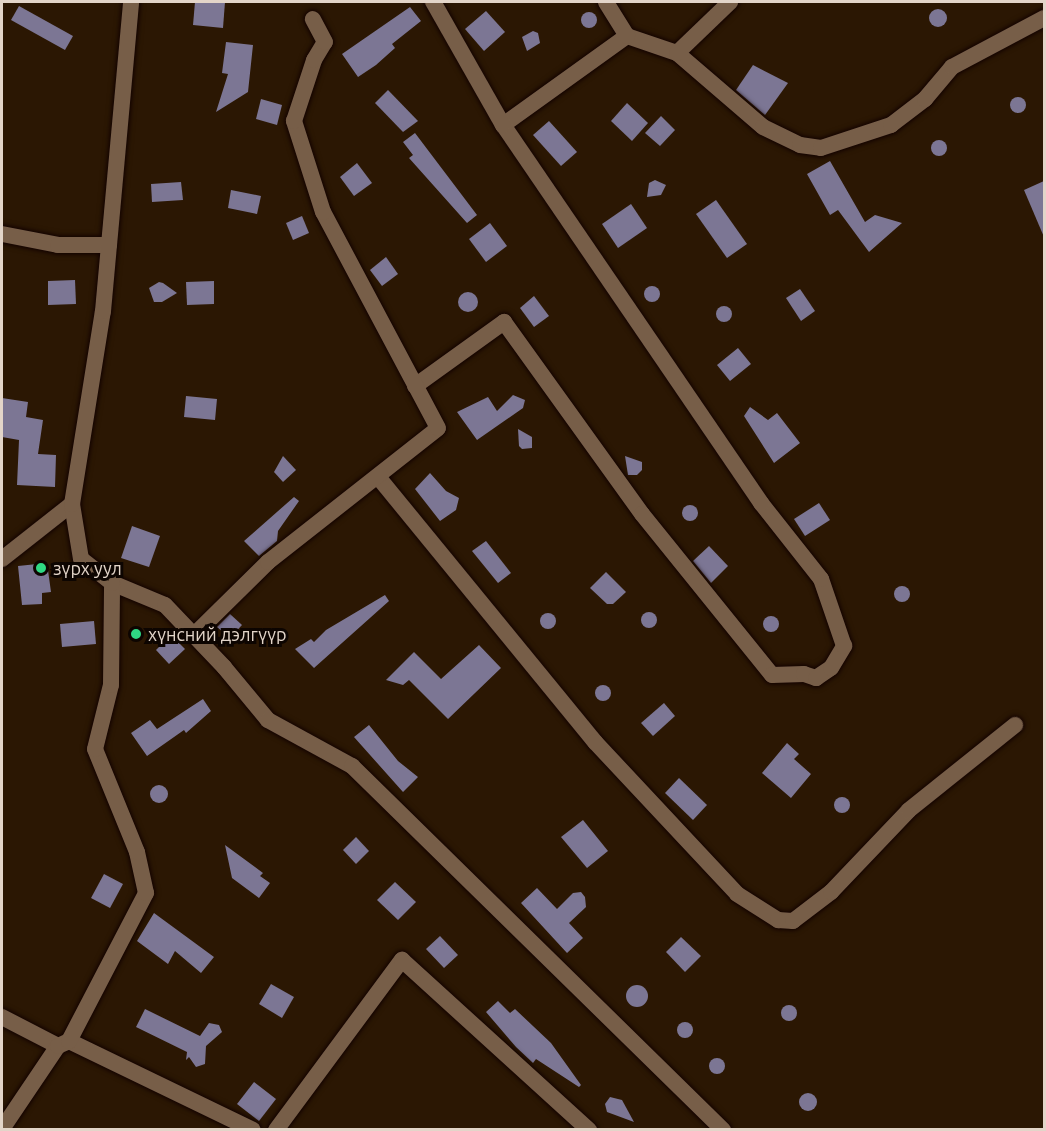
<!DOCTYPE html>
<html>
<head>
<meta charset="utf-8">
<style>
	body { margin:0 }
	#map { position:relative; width:1046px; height:1131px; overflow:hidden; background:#2b1703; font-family:Ubuntu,sans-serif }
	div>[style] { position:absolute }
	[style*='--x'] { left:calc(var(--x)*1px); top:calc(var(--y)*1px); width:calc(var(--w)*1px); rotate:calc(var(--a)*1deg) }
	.building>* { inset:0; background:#7c7694 }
	.round { border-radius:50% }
	.roads { filter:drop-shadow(0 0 2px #130300) drop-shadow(0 0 2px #130300) }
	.minor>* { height:16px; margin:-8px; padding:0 8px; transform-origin:8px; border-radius:8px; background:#775e48 }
	.dots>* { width:16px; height:16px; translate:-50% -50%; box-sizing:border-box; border:3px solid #0d0501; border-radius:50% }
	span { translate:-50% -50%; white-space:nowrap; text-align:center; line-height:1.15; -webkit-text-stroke:6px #0d0501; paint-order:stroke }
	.poi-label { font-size:18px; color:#e3d5c9 }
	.left { translate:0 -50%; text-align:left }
	.frame { position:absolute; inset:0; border:3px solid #e3d5c9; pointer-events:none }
</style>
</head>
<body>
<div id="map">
	<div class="building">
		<i style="clip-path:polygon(195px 2px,225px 2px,223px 28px,193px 25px)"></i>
		<i style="clip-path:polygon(19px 6px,73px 36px,65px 50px,11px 20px)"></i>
		<i style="clip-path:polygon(410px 7px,421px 21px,392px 44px,395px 48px,376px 65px,358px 77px,342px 54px)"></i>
		<i class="round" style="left:929px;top:9px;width:18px;height:18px"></i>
		<i style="clip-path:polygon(486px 11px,505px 32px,484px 51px,465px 29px)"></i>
		<i class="round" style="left:581px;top:12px;width:16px;height:16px"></i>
		<i style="clip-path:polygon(533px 31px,538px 33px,540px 43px,527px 51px,522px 37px)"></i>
		<i style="clip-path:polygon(226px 42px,253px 45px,248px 92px,216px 112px,228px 74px,222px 73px)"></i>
		<i style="clip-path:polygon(753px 65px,788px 83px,765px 115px,736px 90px)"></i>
		<i style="clip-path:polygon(388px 90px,418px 121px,403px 132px,375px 103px)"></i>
		<i class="round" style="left:1010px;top:97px;width:16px;height:16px"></i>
		<i style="clip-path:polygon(261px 99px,282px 105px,277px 125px,256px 119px)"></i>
		<i style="clip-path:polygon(627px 103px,648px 123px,632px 141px,611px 121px)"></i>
		<i style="clip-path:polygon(661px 116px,675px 130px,660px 146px,645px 133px)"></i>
		<i style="clip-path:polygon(549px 121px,577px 152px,561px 166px,533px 135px)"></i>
		<i style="clip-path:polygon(415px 133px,477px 215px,467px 223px,409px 158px,413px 155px,403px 142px)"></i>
		<i class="round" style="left:931px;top:140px;width:16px;height:16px"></i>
		<i style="clip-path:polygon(830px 161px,865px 222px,875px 215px,902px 223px,869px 252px,838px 210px,830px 215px,807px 174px)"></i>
		<i style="clip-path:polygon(357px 163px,372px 183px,354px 196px,340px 177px)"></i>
		<i style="clip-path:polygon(655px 180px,666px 185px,661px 195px,647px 197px,649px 183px)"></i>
		<i style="clip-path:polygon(1044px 181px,1044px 237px,1024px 190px)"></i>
		<i style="clip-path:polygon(181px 182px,183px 200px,152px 202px,151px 184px)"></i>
		<i style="clip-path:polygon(231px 190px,261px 196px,257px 214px,228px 208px)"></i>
		<i style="clip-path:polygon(716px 200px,747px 244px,727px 258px,696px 214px)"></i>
		<i style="clip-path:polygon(631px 204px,647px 228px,618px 248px,602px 224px)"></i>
		<i style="clip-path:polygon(302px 216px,309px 233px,293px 240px,286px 223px)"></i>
		<i style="clip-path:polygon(490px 223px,507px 246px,486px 262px,469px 239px)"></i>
		<i style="clip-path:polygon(386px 257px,398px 274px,382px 286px,370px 270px)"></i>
		<i style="clip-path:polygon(75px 280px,76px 304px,48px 305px,48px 281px)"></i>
		<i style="clip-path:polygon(214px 281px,214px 304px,187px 305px,186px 282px)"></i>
		<i style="clip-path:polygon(159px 282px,163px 283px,177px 293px,162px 302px,154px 302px,149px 288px)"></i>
		<i class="round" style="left:644px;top:286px;width:16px;height:16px"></i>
		<i style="clip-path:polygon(800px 289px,815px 311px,801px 321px,786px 298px)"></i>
		<i class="round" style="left:458px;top:292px;width:20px;height:20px"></i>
		<i style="clip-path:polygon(534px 296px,549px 316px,534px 327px,520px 308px)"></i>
		<i class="round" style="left:716px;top:306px;width:16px;height:16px"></i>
		<i style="clip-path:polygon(738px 348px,751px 364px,730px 381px,717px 365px)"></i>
		<i style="clip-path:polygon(513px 395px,525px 400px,523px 408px,477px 440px,457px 412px,488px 397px,497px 411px)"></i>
		<i style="clip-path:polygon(186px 396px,217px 399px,215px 420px,184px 417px)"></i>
		<i style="clip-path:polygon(2px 398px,28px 402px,26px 417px,43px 420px,38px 454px,56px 455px,55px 487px,17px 485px,19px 440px,2px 437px)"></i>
		<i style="clip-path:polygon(750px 407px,768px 420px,777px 413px,800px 443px,774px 463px,744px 416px)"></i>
		<i style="clip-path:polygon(518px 429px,532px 437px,532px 448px,522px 449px,519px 446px)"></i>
		<i style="clip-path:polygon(283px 456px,296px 470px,283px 482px,274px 472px)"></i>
		<i style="clip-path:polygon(625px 456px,642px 462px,642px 470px,637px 475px,628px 475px)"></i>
		<i style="clip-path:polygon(430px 473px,446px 491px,459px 498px,456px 510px,440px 521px,415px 489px)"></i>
		<i style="clip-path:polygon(294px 497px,299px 501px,278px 531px,277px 541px,259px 556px,244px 541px)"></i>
		<i style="clip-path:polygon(819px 503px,830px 520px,805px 536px,794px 519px)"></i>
		<i class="round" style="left:682px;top:505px;width:16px;height:16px"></i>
		<i style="clip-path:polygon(132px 526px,160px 536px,149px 567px,121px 558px)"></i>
		<i style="clip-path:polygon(486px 541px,511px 573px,498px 583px,472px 551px)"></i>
		<i style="clip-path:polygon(709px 546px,728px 566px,711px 583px,693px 561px)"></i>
		<i style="clip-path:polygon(47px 563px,51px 592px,42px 593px,42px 604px,22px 605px,18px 566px)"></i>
		<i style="clip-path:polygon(606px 572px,626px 592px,613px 604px,607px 604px,590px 588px)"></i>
		<i class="round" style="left:894px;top:586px;width:16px;height:16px"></i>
		<i style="clip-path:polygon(385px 595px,389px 601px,314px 668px,295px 649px,311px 639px,314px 642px,326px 630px)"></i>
		<i class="round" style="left:641px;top:612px;width:16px;height:16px"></i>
		<i class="round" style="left:540px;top:613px;width:16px;height:16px"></i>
		<i style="clip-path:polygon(230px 614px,242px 625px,230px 638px,217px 627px)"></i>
		<i class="round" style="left:763px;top:616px;width:16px;height:16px"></i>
		<i style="clip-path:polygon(94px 621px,96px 644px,62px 647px,60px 624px)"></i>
		<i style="clip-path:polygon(171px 635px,185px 649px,169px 664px,156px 650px)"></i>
		<i style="clip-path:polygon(479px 645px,501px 668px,448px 719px,409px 680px,403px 685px,386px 680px,414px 652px,441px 679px)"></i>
		<i class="round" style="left:595px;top:685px;width:16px;height:16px"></i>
		<i style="clip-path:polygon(203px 699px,211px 711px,186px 733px,184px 730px,147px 756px,131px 733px,150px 720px,157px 729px)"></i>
		<i style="clip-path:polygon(664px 703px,675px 716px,653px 736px,641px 723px)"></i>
		<i style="clip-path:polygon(369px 725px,398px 761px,418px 777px,403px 792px,354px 737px)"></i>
		<i style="clip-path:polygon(787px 743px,799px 754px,794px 759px,811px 774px,791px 798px,762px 773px)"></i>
		<i style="clip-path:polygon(679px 778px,707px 805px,693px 820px,665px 793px)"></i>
		<i class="round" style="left:150px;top:785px;width:18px;height:18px"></i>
		<i class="round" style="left:834px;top:797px;width:16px;height:16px"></i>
		<i style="clip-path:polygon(583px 820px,608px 851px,587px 868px,561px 837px)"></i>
		<i style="clip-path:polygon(356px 837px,369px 851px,356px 864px,343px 850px)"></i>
		<i style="clip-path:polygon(225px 845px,263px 873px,260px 876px,270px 883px,259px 898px,232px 878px)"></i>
		<i style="clip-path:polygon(104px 874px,123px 884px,110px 908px,91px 898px)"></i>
		<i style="clip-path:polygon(395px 882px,416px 902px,398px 920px,377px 900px)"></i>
		<i style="clip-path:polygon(537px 888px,557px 909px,573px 893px,581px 892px,585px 897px,586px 907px,569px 923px,583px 938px,567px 953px,521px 903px)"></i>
		<i style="clip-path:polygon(154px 913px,214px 957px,201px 973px,175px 951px,168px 964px,137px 941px)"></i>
		<i style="clip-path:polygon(440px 936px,458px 955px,444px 968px,426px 949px)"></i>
		<i style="clip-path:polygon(681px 937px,701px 956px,685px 972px,666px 952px)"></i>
		<i style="clip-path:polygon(271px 984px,294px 997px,282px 1018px,259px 1004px)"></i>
		<i class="round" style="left:626px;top:985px;width:22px;height:22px"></i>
		<i style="clip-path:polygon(498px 1001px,510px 1013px,515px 1009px,551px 1043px,581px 1085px,579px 1087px,536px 1059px,533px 1063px,516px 1047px,486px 1012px)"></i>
		<i class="round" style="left:781px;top:1005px;width:16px;height:16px"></i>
		<i style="clip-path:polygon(145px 1009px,200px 1036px,209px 1023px,219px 1025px,222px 1032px,206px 1046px,205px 1064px,196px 1067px,189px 1057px,186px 1060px,187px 1052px,136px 1027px)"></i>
		<i class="round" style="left:677px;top:1022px;width:16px;height:16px"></i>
		<i class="round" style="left:709px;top:1058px;width:16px;height:16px"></i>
		<i style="clip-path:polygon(254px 1082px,276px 1099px,259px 1121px,237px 1104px)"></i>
		<i class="round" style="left:799px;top:1093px;width:18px;height:18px"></i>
		<i style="clip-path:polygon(610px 1097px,622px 1100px,634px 1122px,607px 1112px,605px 1104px)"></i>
	</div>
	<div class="roads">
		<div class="minor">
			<i style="--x:627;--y:36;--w:53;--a:18.8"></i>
			<i style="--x:677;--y:53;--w:113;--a:40.7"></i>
			<i style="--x:763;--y:127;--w:41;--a:25.9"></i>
			<i style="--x:800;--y:145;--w:21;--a:8"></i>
			<i style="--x:821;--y:148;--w:74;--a:-18.2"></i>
			<i style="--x:891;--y:125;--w:43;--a:-37.4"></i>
			<i style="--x:925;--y:99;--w:42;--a:-49.8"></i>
			<i style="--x:952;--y:67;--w:104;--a:-28"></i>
			<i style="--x:677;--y:53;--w:74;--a:-43.9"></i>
			<i style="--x:503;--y:125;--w:153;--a:-35.7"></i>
			<i style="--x:627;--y:36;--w:40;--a:-122"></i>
			<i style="--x:2;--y:234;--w:57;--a:11.1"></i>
			<i style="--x:58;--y:245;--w:51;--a:0"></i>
			<i style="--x:415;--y:386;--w:110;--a:-35.7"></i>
			<i style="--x:504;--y:322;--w:236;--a:54.3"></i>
			<i style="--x:642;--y:514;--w:207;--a:51.1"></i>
			<i style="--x:772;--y:675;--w:32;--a:-2"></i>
			<i style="--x:804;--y:674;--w:13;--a:18"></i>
			<i style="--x:816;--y:678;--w:18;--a:-34"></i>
			<i style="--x:831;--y:668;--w:26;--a:-59"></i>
			<i style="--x:844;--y:646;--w:71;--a:-108.9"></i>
			<i style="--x:821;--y:579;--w:97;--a:-128.3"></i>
			<i style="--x:761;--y:503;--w:458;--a:-124.3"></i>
			<i style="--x:503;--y:125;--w:142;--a:-119.6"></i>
			<i style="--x:379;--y:478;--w:341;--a:50.7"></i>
			<i style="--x:595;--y:742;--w:208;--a:46.9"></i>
			<i style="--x:737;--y:894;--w:49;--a:32.4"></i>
			<i style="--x:778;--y:920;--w:15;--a:4"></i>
			<i style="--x:793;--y:921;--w:48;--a:-37.3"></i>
			<i style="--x:831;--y:892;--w:113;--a:-46.4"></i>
			<i style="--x:909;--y:810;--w:136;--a:-38.7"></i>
			<i style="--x:2;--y:559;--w:89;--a:-38.2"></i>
			<i style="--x:112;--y:583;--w:57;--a:22.5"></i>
			<i style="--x:165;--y:605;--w:86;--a:46.4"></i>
			<i style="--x:224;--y:667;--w:69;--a:50.3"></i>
			<i style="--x:268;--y:720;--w:96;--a:28.7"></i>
			<i style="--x:352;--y:766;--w:520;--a:44.45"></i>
			<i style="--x:194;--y:635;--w:104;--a:-44.6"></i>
			<i style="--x:268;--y:562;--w:216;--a:-38.2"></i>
			<i style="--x:438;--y:428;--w:245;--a:-118"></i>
			<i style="--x:323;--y:212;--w:96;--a:-107.7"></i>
			<i style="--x:294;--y:121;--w:64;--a:-71.8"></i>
			<i style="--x:314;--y:60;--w:21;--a:-59"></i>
			<i style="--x:325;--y:42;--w:26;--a:-118"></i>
			<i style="--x:2;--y:1017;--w:63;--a:27.4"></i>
			<i style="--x:69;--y:1041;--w:204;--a:25.8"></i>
			<i style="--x:2;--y:1129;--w:100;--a:-56"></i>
			<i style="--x:58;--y:1046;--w:12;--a:-24"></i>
			<i style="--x:69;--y:1041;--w:167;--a:-62.5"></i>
			<i style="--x:146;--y:893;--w:42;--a:-102.4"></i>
			<i style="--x:137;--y:852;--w:111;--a:-112.2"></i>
			<i style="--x:95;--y:749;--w:66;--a:-76"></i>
			<i style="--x:111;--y:685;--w:102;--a:-89.4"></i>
			<i style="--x:112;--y:583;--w:39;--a:-142"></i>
			<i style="--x:81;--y:559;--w:56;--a:-99.3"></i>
			<i style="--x:72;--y:504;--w:195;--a:-80.9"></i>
			<i style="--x:103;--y:311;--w:310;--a:-84.8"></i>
			<i style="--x:276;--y:1130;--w:212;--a:-53.5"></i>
			<i style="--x:402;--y:960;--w:253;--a:42.3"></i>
		</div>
	</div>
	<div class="dots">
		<i style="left:41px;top:568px;background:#2fd883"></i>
		<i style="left:136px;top:634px;background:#2fd883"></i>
	</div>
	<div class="poi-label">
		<span class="left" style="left:53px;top:568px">зүрх уул</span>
		<span class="left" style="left:148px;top:634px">хүнсний дэлгүүр</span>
	</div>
	<div class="frame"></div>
</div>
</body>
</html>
